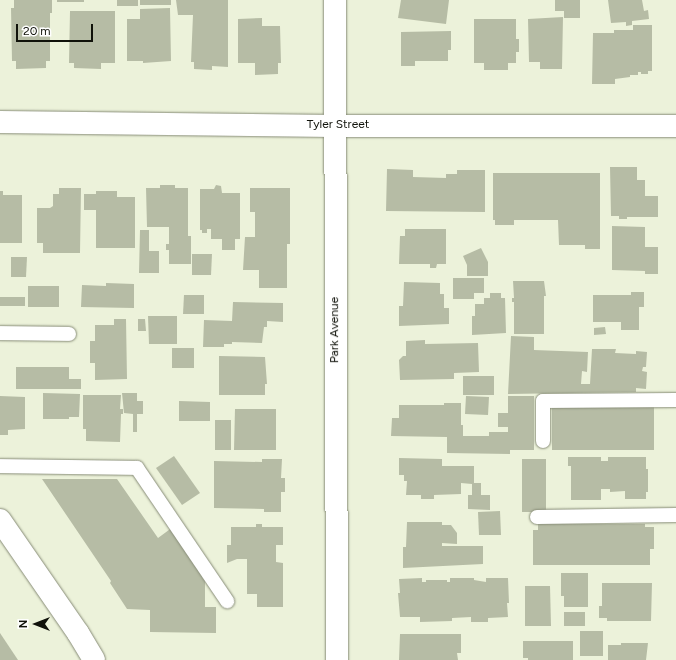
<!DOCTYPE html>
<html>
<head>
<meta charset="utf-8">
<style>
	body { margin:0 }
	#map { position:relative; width:676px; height:660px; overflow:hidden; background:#ecf2da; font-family:Figtree,sans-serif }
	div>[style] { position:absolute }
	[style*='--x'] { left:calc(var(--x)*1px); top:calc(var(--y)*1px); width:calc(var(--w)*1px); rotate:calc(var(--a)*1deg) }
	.building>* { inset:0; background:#b6bca5 }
	.roads { filter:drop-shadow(0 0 1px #878c77) drop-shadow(0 0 1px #878c77) }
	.lane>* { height:14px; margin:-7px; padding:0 7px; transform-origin:7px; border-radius:7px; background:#fff }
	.street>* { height:22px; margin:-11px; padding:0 11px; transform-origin:11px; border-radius:11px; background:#fff }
	.secondary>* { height:22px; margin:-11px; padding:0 11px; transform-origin:11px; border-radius:11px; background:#fff }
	span { translate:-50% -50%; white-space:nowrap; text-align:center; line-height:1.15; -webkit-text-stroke:3px #fff; paint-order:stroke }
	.street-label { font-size:12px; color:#10120a }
	.north { position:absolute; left:16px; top:604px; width:40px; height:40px; -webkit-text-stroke:3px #fff; paint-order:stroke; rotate:270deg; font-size:11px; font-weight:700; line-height:16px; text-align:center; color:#10120a }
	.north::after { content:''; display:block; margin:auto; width:14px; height:18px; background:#10120a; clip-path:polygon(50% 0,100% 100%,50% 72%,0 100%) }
	.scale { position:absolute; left:16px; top:24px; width:77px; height:18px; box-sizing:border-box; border:2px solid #10120a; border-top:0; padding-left:5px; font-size:12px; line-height:14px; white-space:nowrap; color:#10120a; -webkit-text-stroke:3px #fff; paint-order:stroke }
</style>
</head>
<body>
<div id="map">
	<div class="building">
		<i style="clip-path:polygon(14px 0,52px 0,52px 13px,50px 13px,50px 61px,46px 61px,46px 68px,16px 69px,16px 61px,12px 61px,11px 8px,14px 8px)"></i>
		<i style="clip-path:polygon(57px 0,84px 0,84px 2px,57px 2px)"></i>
		<i style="clip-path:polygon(117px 0,138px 0,138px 6px,117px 6px)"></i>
		<i style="clip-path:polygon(140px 0,171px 0,171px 5px,140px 5px)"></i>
		<i style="clip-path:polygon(176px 0,228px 0,228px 67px,212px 66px,212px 70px,194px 69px,194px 62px,191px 62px,193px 15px,178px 15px)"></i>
		<i style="clip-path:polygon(401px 0,449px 0,446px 24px,398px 18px)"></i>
		<i style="clip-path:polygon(555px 0,580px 0,580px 18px,564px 18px,564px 11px,555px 11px)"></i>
		<i style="clip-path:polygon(608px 0,642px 0,644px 11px,648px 10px,649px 19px,632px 21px,632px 25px,626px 26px,626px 22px,611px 23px)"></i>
		<i style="clip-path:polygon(170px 8px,171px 61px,143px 63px,143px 61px,127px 61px,127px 19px,140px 19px,140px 9px)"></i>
		<i style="clip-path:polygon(70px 11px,115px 11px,115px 63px,101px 63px,101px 69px,74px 68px,74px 63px,69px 63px)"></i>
		<i style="clip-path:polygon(563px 17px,562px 69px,540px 69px,540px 62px,529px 62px,528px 19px)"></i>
		<i style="clip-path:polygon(262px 18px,262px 26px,280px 26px,281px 63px,278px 63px,278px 74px,255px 75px,255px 63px,238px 63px,238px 19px)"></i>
		<i style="clip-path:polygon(474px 19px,516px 19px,516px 39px,519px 39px,519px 52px,516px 52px,516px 63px,508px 63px,508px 70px,484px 70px,484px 63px,474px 63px)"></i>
		<i style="clip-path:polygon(633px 25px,652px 25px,652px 71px,648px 71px,648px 74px,641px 74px,641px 72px,638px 72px,638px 75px,630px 75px,630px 77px,615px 79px,615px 84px,592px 84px,593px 33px,614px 33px,614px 30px,633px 30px)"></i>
		<i style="clip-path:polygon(451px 31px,451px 50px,448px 50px,448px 61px,415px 61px,415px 66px,401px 66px,401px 32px)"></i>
		<i style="clip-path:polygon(610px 167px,637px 167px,637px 180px,645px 180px,645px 196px,658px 196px,658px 217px,627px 217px,627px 219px,619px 219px,619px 216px,611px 216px)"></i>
		<i style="clip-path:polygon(387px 169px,413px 170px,413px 177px,446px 178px,446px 174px,457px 174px,457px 170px,485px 170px,485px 212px,386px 211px)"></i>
		<i style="clip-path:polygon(493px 173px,600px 173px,600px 249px,585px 249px,585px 245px,559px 245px,558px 220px,514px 220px,514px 225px,495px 225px,495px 220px,493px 220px)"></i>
		<i style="clip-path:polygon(160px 185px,175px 185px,175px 188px,188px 188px,188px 236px,191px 236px,191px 264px,169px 264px,169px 250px,166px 250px,166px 244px,169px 244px,169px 227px,147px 227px,146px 188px,160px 188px)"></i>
		<i style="clip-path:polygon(216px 185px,221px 186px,222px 193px,240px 193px,240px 239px,235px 239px,235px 250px,222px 250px,222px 239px,211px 239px,211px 229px,207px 229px,207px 233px,202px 233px,202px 230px,200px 230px,200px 189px,214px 189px)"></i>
		<i style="clip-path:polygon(59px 188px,81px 188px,80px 253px,43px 253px,43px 243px,37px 243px,37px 208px,50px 208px,53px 206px,53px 194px,59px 194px)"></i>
		<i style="clip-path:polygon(250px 188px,290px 188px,290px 244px,287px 244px,287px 288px,259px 288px,259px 270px,243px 270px,245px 237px,255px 237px,255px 212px,250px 212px)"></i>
		<i style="clip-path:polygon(0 191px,3px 191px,3px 195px,22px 195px,22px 243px,0 243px)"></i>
		<i style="clip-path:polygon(96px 191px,117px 191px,117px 197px,135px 197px,135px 248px,96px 248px,96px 210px,84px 210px,84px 194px,96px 194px)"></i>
		<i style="clip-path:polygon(612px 226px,645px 227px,645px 247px,658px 247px,658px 274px,645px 274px,645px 271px,612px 270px)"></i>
		<i style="clip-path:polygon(405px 229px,446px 229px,446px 264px,437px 264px,436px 268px,430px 268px,430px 264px,399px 264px,400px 236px,405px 236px)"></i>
		<i style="clip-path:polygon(140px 230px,149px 230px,149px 251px,159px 251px,159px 273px,139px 273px)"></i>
		<i style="clip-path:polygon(481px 248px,488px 262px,488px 276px,467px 276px,467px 265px,463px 256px)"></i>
		<i style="clip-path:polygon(192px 254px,212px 254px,211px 275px,192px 275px)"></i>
		<i style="clip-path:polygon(11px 257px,27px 257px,26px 277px,11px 277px)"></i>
		<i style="clip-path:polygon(453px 278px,484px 278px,484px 293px,474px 293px,474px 299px,453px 299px)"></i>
		<i style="clip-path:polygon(513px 281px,544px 281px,546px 296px,544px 296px,544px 334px,514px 334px,514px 302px,512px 302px,512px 298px,514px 298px)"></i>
		<i style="clip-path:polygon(404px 282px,440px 283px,440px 294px,444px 294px,444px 308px,449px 308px,449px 324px,399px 326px,399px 306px,403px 306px)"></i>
		<i style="clip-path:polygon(106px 283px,134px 284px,134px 308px,81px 307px,82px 285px,106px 286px)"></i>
		<i style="clip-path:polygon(28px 286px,59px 286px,59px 307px,28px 307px)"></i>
		<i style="clip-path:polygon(631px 292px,644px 292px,644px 307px,639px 307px,639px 330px,621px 330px,621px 322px,593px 322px,593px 295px,631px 295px)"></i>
		<i style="clip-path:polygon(490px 293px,501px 293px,501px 298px,505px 298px,506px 333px,472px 335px,472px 316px,475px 316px,475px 304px,484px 304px,484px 298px,490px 298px)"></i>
		<i style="clip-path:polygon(184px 295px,204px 295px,204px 314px,183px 314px)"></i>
		<i style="clip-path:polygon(0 297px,25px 297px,25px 306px,0 306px)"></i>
		<i style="clip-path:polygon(233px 302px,283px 303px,283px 322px,267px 321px,267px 327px,264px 327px,262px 343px,232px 342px,232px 344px,224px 344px,224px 347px,203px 347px,204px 320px,232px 321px)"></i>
		<i style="clip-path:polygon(148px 316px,177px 316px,177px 344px,149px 344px)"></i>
		<i style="clip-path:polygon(114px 319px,126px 319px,127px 379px,95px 380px,95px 363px,90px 363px,90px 341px,95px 341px,95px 325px,114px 325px)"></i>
		<i style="clip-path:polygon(138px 319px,145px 319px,146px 331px,138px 331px)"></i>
		<i style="clip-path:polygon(605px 327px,606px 334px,594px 335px,594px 328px)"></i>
		<i style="clip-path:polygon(511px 336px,534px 337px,534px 350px,588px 352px,587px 372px,582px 371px,581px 384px,590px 384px,592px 349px,616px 349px,615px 353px,636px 354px,636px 351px,647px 352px,646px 367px,643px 367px,642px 371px,647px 372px,646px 389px,636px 388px,636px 392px,508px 394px)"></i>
		<i style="clip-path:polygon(425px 340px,425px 344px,478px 343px,479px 372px,454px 373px,454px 379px,400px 380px,399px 360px,403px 356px,406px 356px,406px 341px)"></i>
		<i style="clip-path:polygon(172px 348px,194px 348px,194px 368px,172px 368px)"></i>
		<i style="clip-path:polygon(219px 356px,265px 357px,267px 384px,265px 384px,265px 395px,219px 395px)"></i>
		<i style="clip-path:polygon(16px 367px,69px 367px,69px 379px,81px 379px,81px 389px,16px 389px)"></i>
		<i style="clip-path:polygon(463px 376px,494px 376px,494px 395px,463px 395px)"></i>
		<i style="clip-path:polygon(43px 393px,80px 394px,79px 417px,69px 417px,69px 419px,43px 419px)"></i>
		<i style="clip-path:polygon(122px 393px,137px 393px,137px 401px,143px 401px,143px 414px,137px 414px,137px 432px,133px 432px,133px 414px,124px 413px)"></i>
		<i style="clip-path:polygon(83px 395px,121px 395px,120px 409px,123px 409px,123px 414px,121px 414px,120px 442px,86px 441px,86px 429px,83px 429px)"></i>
		<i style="clip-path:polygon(0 396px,25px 397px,25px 429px,8px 430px,8px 435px,0 435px)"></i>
		<i style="clip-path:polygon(466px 396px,489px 397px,488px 415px,465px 414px)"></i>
		<i style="clip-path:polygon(508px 396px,534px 396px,534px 450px,510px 450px,510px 454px,447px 453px,447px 437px,391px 436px,392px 418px,399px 418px,399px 405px,444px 405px,444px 403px,461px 403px,461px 425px,463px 425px,463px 436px,489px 436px,489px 432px,508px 432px,508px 427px,498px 427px,498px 413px,508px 413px)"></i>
		<i style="clip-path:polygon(179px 401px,210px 402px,210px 421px,179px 421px)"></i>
		<i style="clip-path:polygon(654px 404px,654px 450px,552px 450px,552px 407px)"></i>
		<i style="clip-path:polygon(235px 409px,276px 409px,276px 450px,234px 450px)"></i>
		<i style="clip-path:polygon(215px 420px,231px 420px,231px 450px,215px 450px)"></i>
		<i style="clip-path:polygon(174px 456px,200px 493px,182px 505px,156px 468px)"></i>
		<i style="clip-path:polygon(568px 457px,601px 457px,601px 461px,608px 461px,608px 457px,646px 457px,646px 469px,648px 469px,648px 492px,646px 492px,646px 499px,625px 499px,625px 491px,610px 492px,610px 489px,601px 489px,601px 500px,571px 500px,571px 466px,568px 466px)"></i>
		<i style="clip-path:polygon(399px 458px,442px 459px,442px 466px,474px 466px,474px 483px,481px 483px,481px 495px,490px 495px,490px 510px,468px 509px,468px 495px,472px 495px,472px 484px,461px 483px,461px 494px,434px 495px,434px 499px,421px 499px,421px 495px,406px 495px,407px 481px,404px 481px,404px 475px,399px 475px)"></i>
		<i style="clip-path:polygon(262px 459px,282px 459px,281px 478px,285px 478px,285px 492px,281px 492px,281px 512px,264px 512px,264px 509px,214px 508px,214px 461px,262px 462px)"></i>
		<i style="clip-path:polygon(522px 459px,546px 459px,546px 512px,522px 512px)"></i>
		<i style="clip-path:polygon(42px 479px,117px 479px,158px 538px,173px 527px,205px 575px,205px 607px,216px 607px,216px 633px,150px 632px,150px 610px,127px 609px,110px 583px,111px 581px)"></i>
		<i style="clip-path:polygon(500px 511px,501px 535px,479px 535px,478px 512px)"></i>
		<i style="clip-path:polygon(407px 522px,442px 522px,442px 525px,451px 525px,457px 533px,457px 544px,442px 543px,442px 546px,483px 546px,483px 564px,403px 568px,403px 547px,406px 547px)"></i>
		<i style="clip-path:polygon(256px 524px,262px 524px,262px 527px,283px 527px,283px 545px,276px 545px,276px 562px,283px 563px,283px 607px,257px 607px,257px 594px,247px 594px,247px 559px,237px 559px,227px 563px,227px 545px,231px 545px,231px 527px,256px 527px)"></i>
		<i style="clip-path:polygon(538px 524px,645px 524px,645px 527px,654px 527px,654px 549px,650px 549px,650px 565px,533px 565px,533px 530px,538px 530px)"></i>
		<i style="clip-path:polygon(561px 573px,588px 573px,588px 607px,564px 607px,564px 596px,561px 596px)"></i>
		<i style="clip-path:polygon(422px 578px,422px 582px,426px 582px,426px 580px,447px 580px,447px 582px,450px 582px,450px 578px,474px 578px,474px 580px,486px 582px,486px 578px,508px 578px,509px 603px,507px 603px,508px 617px,488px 618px,488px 622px,471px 622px,471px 617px,452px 618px,452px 621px,420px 622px,420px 617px,400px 617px,398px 593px,400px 593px,399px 579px)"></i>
		<i style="clip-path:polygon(602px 583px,652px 583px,651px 621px,607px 621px,607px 618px,599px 618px,599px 606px,602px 606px)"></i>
		<i style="clip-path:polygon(525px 586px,550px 586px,551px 626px,525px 626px)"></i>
		<i style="clip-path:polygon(564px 612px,585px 612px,585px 626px,564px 626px)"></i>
		<i style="clip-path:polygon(580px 631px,603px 631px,603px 656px,580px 656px)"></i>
		<i style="clip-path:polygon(0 633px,18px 660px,0 660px)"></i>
		<i style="clip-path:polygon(400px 634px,461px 634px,461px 653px,457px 653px,458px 660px,399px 660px)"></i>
		<i style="clip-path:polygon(523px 641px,573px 641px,573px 660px,528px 660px,528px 658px,523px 658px)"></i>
		<i style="clip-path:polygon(621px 643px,648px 643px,646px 660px,608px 660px,608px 645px,621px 645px)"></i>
	</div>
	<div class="roads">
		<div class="lane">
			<i style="--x:0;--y:333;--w:69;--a:0.8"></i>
			<i style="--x:543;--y:441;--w:40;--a:-90"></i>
			<i style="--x:543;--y:401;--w:133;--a:-0.4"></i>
			<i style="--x:0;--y:466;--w:137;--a:0.8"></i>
			<i style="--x:137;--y:468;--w:161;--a:55.9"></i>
			<i style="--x:537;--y:517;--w:139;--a:-0.8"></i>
		</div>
		<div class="street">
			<i style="--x:335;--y:0;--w:660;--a:89.83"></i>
			<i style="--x:0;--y:122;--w:334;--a:0.7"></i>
			<i style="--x:334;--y:126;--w:342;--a:0"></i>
		</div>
		<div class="secondary">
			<i style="--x:0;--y:520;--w:137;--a:55.4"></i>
			<i style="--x:78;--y:633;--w:31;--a:59"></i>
		</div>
	</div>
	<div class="street-label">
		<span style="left:338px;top:125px">Tyler Street</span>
		<span style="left:335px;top:330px;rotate:-90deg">Park Avenue</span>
	</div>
	<div class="north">N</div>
	<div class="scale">20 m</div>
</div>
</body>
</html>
